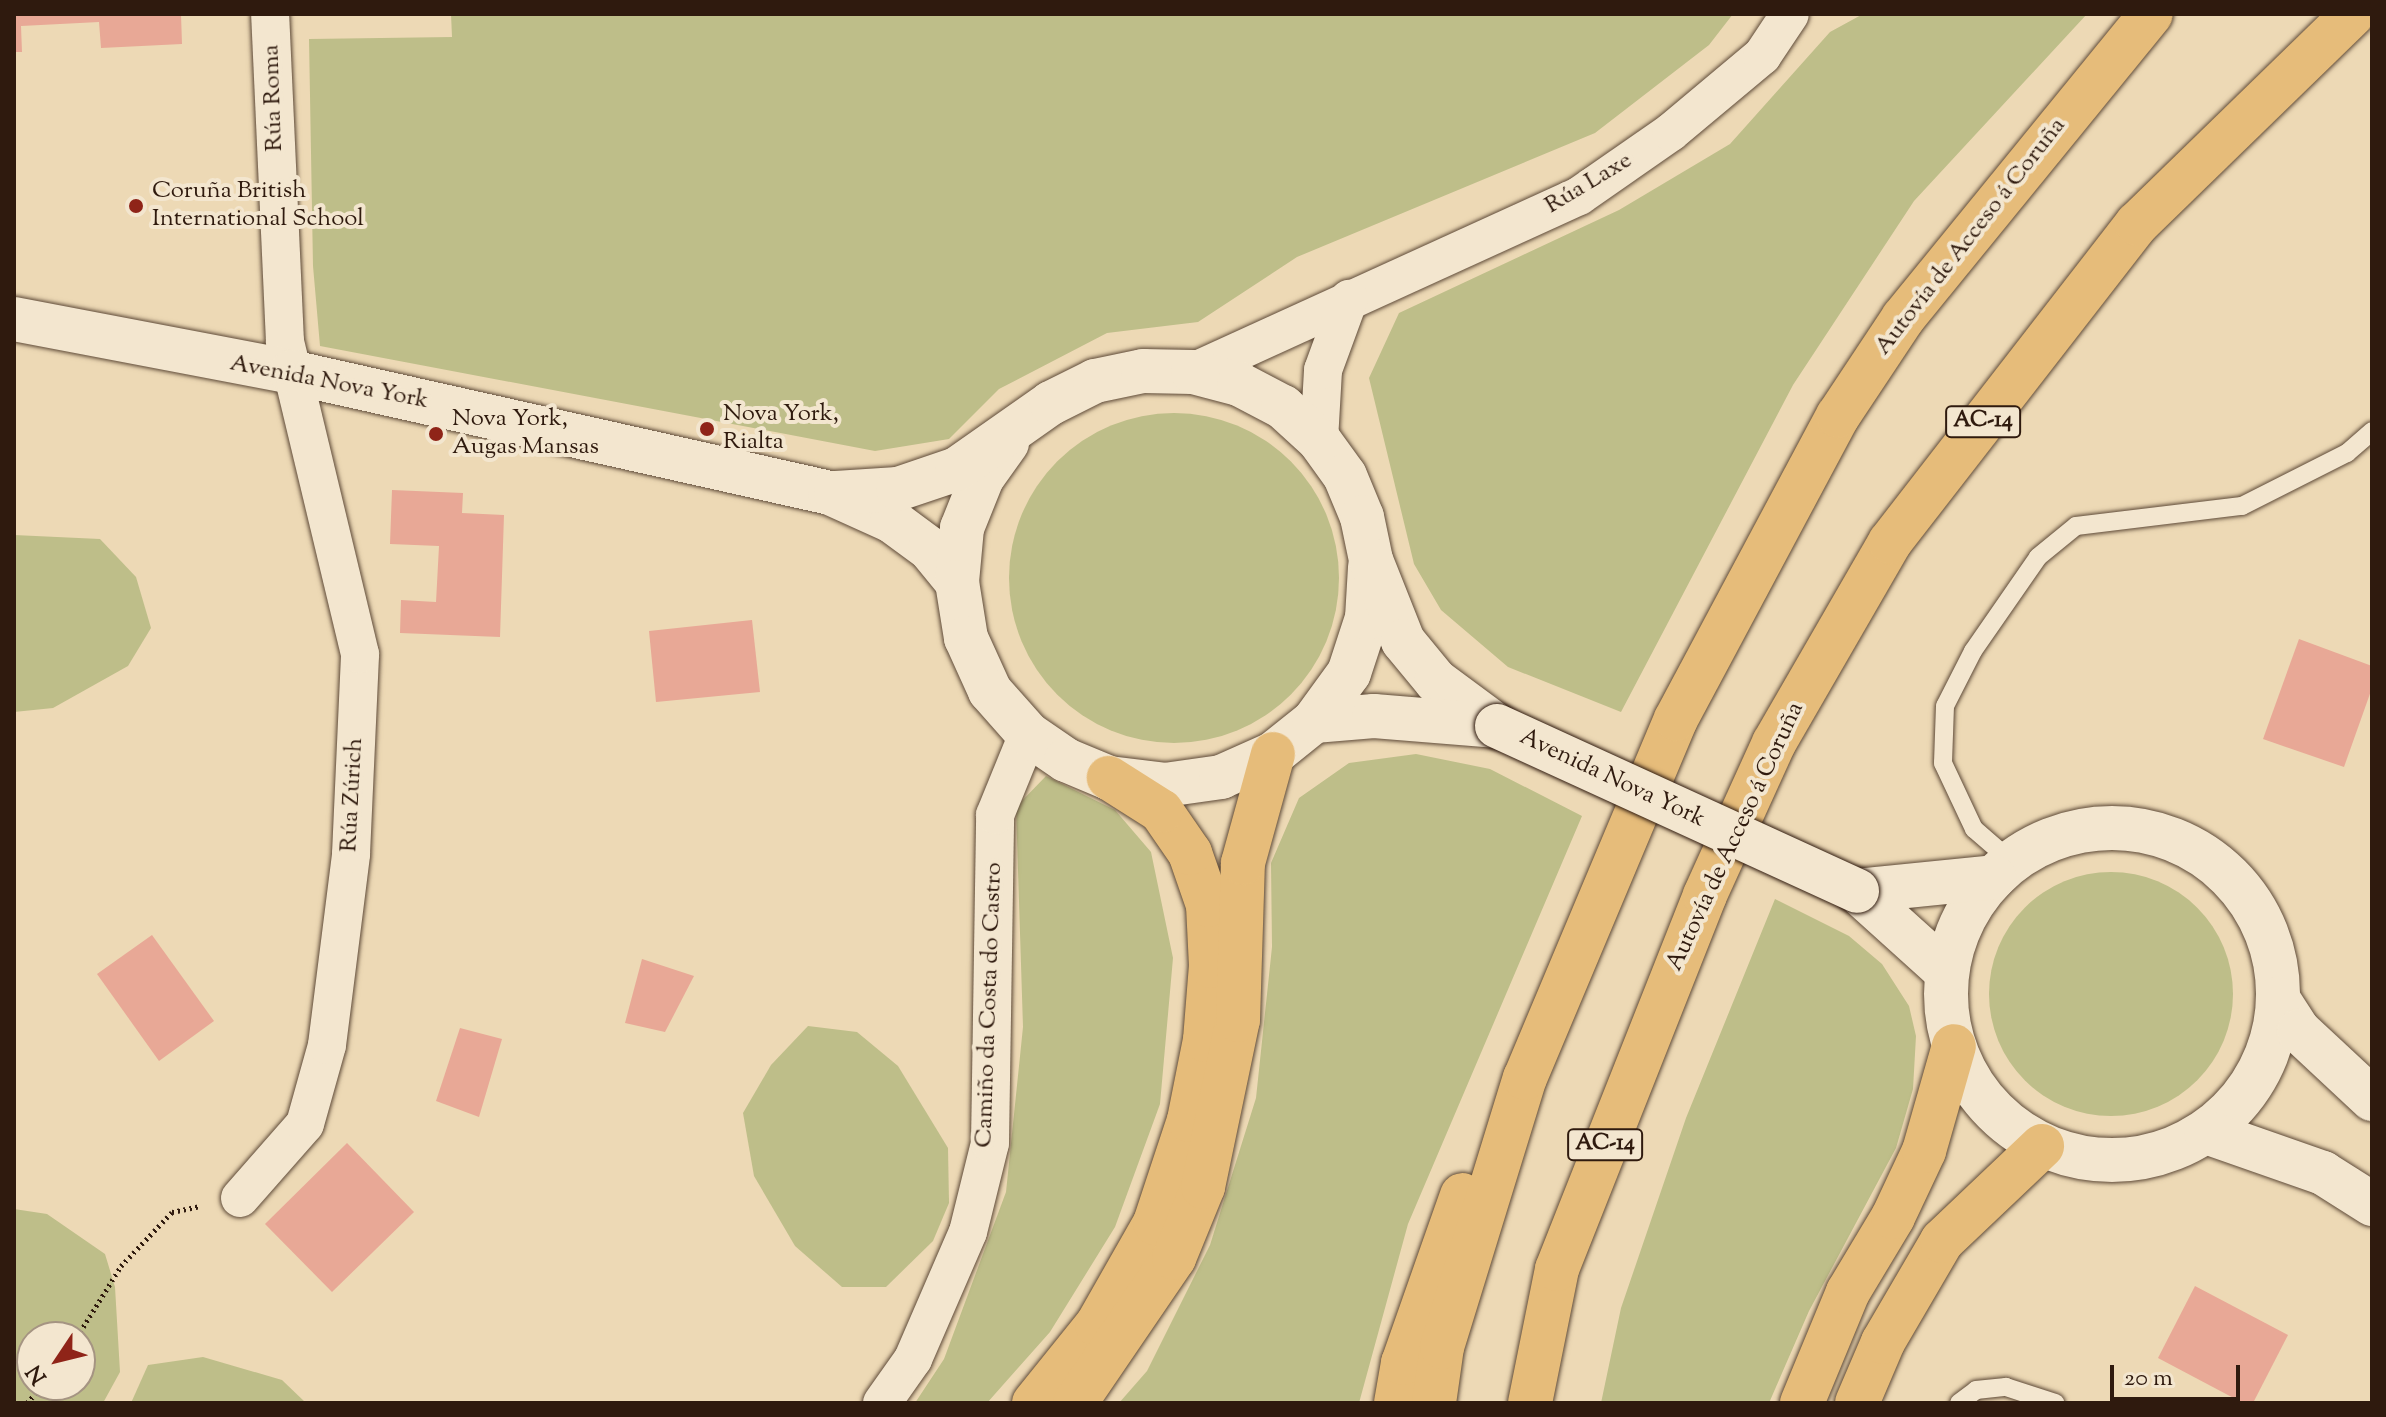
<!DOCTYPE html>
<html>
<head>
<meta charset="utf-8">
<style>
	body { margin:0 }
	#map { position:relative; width:2386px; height:1417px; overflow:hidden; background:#edd9b5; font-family:"Sorts Mill Goudy",serif }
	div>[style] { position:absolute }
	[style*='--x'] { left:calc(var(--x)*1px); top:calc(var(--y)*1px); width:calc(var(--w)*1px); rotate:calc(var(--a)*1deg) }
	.green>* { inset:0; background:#bebe89 }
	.round { border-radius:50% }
	.building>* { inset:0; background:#e8a896 }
	.path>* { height:5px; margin-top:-2.5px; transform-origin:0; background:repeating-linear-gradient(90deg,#2f1a0e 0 2px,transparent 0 6px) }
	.roads { filter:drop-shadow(0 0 2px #5e4a38) drop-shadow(0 0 2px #5e4a38) }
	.lane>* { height:18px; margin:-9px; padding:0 9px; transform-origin:9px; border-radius:9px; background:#f3e6cf }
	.street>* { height:38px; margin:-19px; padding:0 19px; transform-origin:19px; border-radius:19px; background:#f3e6cf }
	.secondary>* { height:44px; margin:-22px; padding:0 22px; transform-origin:22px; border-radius:22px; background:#f3e6cf }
	.secondary>.ring { margin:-22px; padding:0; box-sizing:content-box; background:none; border:44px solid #f3e6cf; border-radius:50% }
	.highway>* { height:44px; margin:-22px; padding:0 22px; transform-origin:22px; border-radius:22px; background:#e6bc7a }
	.bridges { filter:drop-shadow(0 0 2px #2f1a0e) drop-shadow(0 0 2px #2f1a0e) }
	.secondary-bridge>* { height:44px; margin:-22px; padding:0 22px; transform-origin:22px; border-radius:22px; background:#f3e6cf }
	.dots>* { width:22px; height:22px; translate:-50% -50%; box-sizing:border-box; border:4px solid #f3e6cf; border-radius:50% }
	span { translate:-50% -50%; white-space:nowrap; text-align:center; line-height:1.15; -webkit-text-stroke:8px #f3e6cf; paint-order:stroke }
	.shield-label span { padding:2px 6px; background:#f3e6cf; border:2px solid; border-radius:6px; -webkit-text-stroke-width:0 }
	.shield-label { font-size:22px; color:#2f1a0e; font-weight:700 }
	.street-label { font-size:24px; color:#2f1a0e }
	.poi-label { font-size:24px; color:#2f1a0e }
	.left { translate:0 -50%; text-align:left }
	.frame { position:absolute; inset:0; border:16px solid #2f1a0e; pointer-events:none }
	.north { position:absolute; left:16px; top:1321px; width:80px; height:80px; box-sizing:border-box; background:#f3e6cf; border:2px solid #a59482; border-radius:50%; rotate:235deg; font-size:22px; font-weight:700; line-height:32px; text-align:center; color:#2f1a0e }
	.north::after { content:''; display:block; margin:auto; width:28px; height:36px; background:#8f2418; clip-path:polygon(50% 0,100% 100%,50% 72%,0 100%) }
	.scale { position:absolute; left:2110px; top:1365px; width:130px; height:36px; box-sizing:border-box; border:4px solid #2f1a0e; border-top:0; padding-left:10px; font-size:24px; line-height:28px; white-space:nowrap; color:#2f1a0e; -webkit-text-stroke:6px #f3e6cf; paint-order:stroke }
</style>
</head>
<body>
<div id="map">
	<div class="green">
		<i style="clip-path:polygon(451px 14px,1733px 14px,1709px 45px,1595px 133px,1297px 257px,1198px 322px,1107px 333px,999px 389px,949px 439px,875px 451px,320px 346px,313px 266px,309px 39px,452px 37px)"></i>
		<i style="clip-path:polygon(1863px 14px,2087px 14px,1914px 201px,1793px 385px,1621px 712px,1508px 667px,1441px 610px,1414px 564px,1369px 378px,1399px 313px,1619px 210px,1730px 144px,1830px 32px)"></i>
		<i class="round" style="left:1009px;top:413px;width:330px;height:330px"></i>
		<i style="clip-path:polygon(14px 535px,100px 539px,136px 577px,151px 628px,128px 666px,53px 708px,14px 712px)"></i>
		<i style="clip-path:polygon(1416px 754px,1490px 769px,1582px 816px,1408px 1224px,1359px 1403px,1119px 1403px,1147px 1371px,1210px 1245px,1256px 1098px,1272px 947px,1271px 863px,1299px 798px,1349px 763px)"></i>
		<i style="clip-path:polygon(1046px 776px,1115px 810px,1151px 852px,1173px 958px,1160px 1104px,1115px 1227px,1050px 1332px,987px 1403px,915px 1403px,944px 1359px,1006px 1192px,1023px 1027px,1016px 807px)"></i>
		<i class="round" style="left:1989px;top:872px;width:244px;height:244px"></i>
		<i style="clip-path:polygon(1775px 899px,1849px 936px,1882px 964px,1909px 1006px,1916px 1036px,1913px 1089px,1896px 1148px,1809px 1311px,1769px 1403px,1601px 1403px,1621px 1308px,1686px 1118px)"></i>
		<i style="clip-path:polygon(808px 1026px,857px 1032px,898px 1066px,948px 1148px,949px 1203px,933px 1241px,886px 1287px,842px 1287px,795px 1246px,754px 1176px,743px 1113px,771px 1065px)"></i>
		<i style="clip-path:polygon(evenodd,14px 1209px,47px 1214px,105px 1254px,115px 1287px,120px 1372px,103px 1403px,14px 1403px,14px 1209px,32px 1337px,80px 1337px,80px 1385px,32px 1385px,32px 1337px)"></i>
		<i style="clip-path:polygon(203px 1357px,282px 1380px,306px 1403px,131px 1403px,148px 1365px)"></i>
	</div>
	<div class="building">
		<i style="clip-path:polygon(14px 14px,181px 14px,182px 44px,101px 48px,99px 22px,21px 26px,22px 52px,14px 52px)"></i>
		<i style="clip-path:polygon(392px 490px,463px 493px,462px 513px,504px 515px,500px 637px,400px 633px,401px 600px,436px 602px,439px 546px,390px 544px)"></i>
		<i style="clip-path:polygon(752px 620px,760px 692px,656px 702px,649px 631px)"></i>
		<i style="clip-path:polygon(2299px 639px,2372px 666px,2372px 688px,2344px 767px,2263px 739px)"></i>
		<i style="clip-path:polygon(152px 935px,214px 1021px,159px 1061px,97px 974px)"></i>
		<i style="clip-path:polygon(642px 959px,694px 976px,665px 1032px,625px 1023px)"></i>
		<i style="clip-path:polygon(460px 1028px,502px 1039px,479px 1117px,436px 1101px)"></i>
		<i style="clip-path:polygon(347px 1143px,414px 1212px,332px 1292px,265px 1224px)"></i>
		<i style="clip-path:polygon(2195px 1286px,2288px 1335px,2253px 1403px,2243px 1403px,2158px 1358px)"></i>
	</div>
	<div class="path">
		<i style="--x:77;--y:1337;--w:84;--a:-58.2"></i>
		<i style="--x:121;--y:1266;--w:74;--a:-46.6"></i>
		<i style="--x:172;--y:1212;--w:29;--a:-12"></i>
		<i style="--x:27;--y:1403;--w:24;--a:-48"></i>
	</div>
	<div class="roads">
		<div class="lane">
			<i style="--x:2011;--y:861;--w:49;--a:-139.1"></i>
			<i style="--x:1974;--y:829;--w:73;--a:-115.2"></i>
			<i style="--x:1943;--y:763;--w:57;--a:-88"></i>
			<i style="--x:1945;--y:706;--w:62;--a:-63"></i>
			<i style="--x:1973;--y:651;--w:114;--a:-55.3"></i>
			<i style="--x:2038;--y:557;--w:49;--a:-39.2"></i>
			<i style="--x:2076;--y:526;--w:167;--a:-6.9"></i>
			<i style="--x:2242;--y:506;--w:118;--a:-26.8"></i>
			<i style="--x:2347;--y:453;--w:33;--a:-41"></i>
			<i style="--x:1959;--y:1403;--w:21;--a:-37"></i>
			<i style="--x:1976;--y:1390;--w:30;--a:-6"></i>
			<i style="--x:2006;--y:1387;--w:52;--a:18.1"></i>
		</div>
		<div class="street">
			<i style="--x:1193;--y:372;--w:424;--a:-24.5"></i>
			<i style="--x:1579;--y:196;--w:112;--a:-34.8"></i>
			<i style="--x:1671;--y:132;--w:119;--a:-39.9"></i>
			<i style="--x:1762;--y:56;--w:50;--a:-56.3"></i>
			<i style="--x:1319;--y:440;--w:70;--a:-86.7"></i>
			<i style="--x:1323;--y:370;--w:76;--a:-69.9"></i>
			<i style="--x:240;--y:1198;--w:98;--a:-48.7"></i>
			<i style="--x:305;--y:1124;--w:82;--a:-74.4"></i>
			<i style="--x:327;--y:1045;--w:193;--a:-82.8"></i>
			<i style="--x:351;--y:854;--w:200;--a:-87.4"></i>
			<i style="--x:360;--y:654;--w:321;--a:-103.5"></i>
			<i style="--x:285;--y:342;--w:328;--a:-92.6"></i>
			<i style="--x:882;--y:1403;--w:54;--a:-54.8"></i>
			<i style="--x:913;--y:1359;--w:138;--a:-66.6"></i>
			<i style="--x:968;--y:1232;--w:92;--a:-76.1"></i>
			<i style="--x:990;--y:1143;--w:328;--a:-89.1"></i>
			<i style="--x:995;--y:815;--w:87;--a:-67.8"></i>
		</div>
		<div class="secondary">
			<i style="--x:14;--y:319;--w:282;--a:10.8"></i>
			<i style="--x:291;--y:372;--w:552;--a:12.65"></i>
			<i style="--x:830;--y:493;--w:68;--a:24.3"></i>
			<i style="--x:892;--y:521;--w:47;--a:36.4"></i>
			<i style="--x:930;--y:549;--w:43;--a:50.7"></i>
			<i style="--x:1007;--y:443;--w:43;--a:125.5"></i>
			<i style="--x:982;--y:478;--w:54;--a:111.8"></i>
			<i style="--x:962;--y:528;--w:54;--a:95.3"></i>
			<i style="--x:957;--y:582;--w:57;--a:80.9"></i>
			<i style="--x:966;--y:638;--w:58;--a:65.6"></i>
			<i style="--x:990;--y:691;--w:57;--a:48.5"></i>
			<i style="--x:1028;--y:734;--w:46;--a:34.4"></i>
			<i style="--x:1066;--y:760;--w:47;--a:22.7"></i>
			<i style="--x:1109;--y:778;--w:56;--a:7.1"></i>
			<i style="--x:1165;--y:785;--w:57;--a:-8.1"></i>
			<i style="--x:1221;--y:777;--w:57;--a:-23.9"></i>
			<i style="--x:1273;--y:754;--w:53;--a:-38.8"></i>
			<i style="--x:1314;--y:721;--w:59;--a:-53.9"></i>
			<i style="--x:1349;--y:673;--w:58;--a:-71.9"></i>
			<i style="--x:1367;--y:618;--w:51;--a:-86.6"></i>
			<i style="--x:836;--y:493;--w:62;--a:-3.7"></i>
			<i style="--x:898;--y:489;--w:62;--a:-18.7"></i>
			<i style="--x:957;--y:469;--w:115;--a:-35.1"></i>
			<i style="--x:1051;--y:403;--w:49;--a:-26.6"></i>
			<i style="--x:1095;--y:381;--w:49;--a:-11.8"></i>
			<i style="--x:1143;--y:371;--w:50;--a:1.1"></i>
			<i style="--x:1193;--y:372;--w:48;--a:14.6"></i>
			<i style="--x:1239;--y:384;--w:50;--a:27.6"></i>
			<i style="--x:1283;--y:407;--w:49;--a:42.5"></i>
			<i style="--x:1319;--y:440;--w:44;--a:54.2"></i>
			<i style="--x:1345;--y:476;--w:44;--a:67.5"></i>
			<i style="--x:1362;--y:517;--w:44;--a:78.2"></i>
			<i style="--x:1371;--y:560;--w:87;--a:68.4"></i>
			<i style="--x:1403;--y:641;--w:52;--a:50.5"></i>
			<i style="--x:1436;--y:681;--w:76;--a:36.4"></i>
			<i style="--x:1314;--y:721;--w:60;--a:-4.8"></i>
			<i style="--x:1374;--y:716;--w:121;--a:4.7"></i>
			<i class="ring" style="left:1946px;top:828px;width:288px;height:288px"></i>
			<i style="--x:1857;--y:891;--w:138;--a:-5.8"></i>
			<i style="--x:1857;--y:891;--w:120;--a:42"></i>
			<i style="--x:2278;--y:999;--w:38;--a:57"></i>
			<i style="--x:2299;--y:1031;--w:100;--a:43"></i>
			<i style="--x:2206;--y:1132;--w:124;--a:19.3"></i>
			<i style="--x:2323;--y:1173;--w:58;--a:32.3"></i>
		</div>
		<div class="highway">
			<i style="--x:1034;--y:1403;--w:100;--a:-51.1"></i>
			<i style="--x:1097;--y:1325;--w:117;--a:-60.4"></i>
			<i style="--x:1155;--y:1223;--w:108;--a:-71.7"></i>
			<i style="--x:1189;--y:1120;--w:82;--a:-78.7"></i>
			<i style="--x:1205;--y:1040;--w:74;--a:-85.4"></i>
			<i style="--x:1211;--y:966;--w:61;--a:-92.8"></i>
			<i style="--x:1208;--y:905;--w:55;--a:-109.1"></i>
			<i style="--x:1190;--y:853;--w:51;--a:-124.6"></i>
			<i style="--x:1161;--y:811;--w:62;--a:-147.6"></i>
			<i style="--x:1075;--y:1403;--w:176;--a:-55.7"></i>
			<i style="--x:1174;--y:1258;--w:77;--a:-67.8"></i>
			<i style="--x:1203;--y:1187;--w:171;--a:-78.2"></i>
			<i style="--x:1238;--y:1020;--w:157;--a:-88.2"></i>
			<i style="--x:1243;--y:863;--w:113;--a:-74.6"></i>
			<i style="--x:1396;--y:1403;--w:41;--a:-80.1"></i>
			<i style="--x:1403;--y:1363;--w:178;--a:-70.6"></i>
			<i style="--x:1434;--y:1403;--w:57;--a:-81.9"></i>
			<i style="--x:1442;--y:1347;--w:282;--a:-72.9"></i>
			<i style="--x:1525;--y:1078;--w:389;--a:-67.2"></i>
			<i style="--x:1676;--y:719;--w:344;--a:-61.9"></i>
			<i style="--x:1838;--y:416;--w:118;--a:-56.4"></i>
			<i style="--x:1903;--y:318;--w:392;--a:-50.8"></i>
			<i style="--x:1530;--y:1403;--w:137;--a:-78.6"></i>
			<i style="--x:1557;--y:1269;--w:402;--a:-68.4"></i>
			<i style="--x:1705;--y:895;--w:167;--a:-65.6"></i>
			<i style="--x:1774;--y:743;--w:232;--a:-60"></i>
			<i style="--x:1890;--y:542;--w:403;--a:-52.2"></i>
			<i style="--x:2137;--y:224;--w:301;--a:-44.2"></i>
			<i style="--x:1802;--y:1403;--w:120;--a:-67.5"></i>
			<i style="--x:1848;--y:1292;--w:87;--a:-59"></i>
			<i style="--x:1893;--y:1217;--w:73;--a:-64.8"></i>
			<i style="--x:1924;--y:1151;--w:109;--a:-74.1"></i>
			<i style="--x:1857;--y:1403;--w:66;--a:-66.9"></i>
			<i style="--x:1883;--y:1342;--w:117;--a:-59.7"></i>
			<i style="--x:1942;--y:1241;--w:138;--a:-43.5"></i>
		</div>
	</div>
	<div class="bridges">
		<div class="secondary-bridge">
			<i style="--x:1497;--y:726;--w:396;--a:24.6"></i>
		</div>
	</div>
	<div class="dots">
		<i style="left:136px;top:206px;background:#8f2418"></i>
		<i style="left:707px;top:429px;background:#8f2418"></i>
		<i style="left:436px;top:434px;background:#8f2418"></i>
	</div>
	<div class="shield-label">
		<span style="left:1983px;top:422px">AC-14</span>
		<span style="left:1605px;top:1145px">AC-14</span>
	</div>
	<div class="street-label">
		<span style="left:274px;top:98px;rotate:-92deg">Rúa Roma</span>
		<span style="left:1589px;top:184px;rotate:-31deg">Rúa Laxe</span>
		<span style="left:1971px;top:237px;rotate:-52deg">Autovía de Acceso á Coruña</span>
		<span style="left:329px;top:383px;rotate:11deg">Avenida Nova York</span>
		<span style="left:1612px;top:779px;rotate:25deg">Avenida Nova York</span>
		<span style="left:353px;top:795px;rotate:-87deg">Rúa Zúrich</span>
		<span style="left:1736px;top:837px;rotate:-65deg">Autovía de Acceso á Coruña</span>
		<span style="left:990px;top:1005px;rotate:-88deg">Camiño da Costa do Castro</span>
	</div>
	<div class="poi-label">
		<span class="left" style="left:152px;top:206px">Coruña British<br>International School</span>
		<span class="left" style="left:723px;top:429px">Nova York,<br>Rialta</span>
		<span class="left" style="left:452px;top:434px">Nova York,<br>Augas Mansas</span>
	</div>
	<div class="frame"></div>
	<div class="north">N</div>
	<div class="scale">20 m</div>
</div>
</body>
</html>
